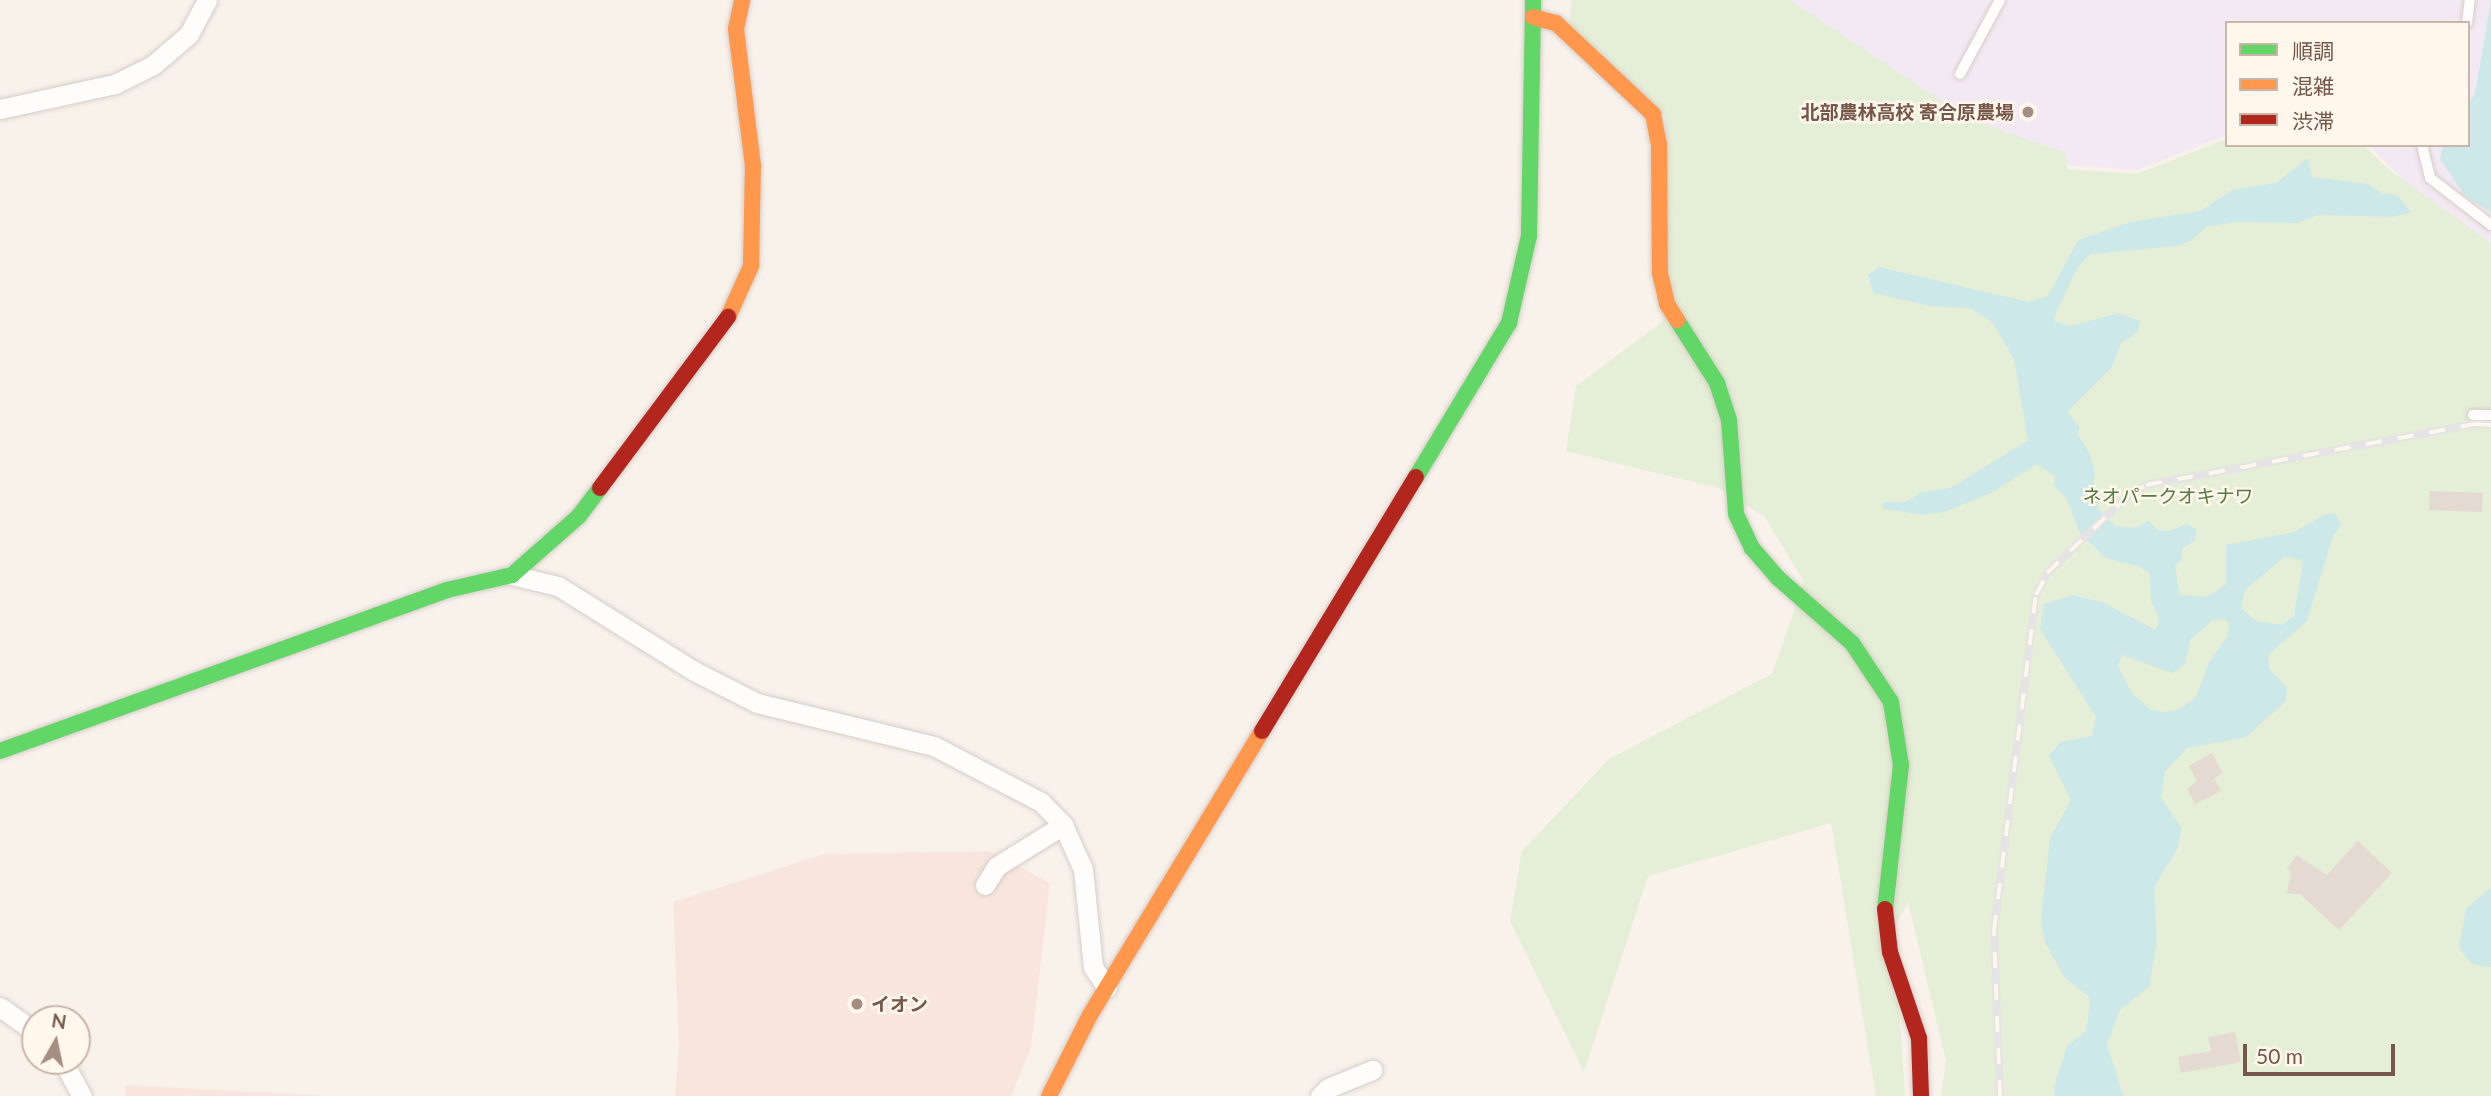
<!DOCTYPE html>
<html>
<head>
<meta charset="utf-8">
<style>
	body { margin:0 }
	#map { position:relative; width:2491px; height:1096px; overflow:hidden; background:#f8f2eb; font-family:Lato,"Noto Sans JP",sans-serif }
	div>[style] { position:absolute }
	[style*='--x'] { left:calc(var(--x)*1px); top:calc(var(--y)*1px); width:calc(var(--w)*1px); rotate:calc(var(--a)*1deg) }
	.commercial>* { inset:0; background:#f8e6de }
	.education>* { inset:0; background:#f3e9f3 }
	.green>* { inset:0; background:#e5eed6 }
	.water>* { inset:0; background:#cde8e8 }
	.building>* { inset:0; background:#e4dad2 }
	.roads { filter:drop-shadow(0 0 2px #d6cdc8) drop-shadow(0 0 2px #d6cdc8) }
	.lane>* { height:10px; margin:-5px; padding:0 5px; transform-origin:5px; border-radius:5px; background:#fefdfc }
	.street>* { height:19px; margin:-9.5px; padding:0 9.5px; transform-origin:9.5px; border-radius:9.5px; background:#fefdfc }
	.fast>* { height:16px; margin:-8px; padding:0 8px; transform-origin:8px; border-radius:8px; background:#63d668 }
	.slow>* { height:16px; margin:-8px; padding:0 8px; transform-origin:8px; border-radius:8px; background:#ff974d }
	.jam>* { height:16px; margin:-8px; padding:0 8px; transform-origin:8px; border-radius:8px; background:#b3261e }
	.rail>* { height:8px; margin-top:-4px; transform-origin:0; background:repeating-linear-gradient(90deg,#fff6ec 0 16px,#e5e3e5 0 32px); box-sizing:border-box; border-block:2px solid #e5e3e5 }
	.dots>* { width:19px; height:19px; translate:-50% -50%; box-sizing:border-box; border:4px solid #fff6ec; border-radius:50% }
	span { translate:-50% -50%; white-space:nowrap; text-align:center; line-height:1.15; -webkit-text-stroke:5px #fff6ec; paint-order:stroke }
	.poi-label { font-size:19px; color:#76574a; font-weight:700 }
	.right { translate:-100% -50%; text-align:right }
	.left { translate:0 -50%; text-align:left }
	.park-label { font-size:19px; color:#567c42 }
	.legend { position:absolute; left:2225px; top:21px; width:245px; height:126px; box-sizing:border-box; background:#fff6ec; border:2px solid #c8b6ab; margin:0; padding:9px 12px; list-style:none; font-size:21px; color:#76574a }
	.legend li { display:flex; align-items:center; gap:14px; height:35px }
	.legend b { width:35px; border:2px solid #c8b6ab }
	.north { position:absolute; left:21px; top:1005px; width:70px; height:70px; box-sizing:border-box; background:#fff6ec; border:2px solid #c8b6ab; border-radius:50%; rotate:9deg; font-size:19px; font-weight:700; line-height:28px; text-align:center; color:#76574a }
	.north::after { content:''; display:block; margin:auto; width:24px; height:32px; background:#a48d82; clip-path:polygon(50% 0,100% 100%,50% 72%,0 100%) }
	.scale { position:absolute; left:2243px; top:1044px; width:152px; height:32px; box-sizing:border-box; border:4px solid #76574a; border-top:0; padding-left:9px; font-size:21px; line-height:24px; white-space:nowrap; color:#76574a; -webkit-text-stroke:5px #fff6ec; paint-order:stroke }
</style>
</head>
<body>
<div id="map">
	<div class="commercial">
		<i style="clip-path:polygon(991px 851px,1050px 883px,1031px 1048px,1011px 1096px,675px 1096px,679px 1044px,673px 902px,825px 854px)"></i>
		<i style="clip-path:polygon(126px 1085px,332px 1096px,125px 1096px)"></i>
	</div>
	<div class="education">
		<i style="clip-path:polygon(1571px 0,2491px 0,2491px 253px,2460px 236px,2369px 145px,2468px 145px,2468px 23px,2227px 23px,2227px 135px,2137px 170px,1855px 150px,1641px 89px)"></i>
	</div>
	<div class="green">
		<i style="clip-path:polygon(1572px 0,1790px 0,1967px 118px,2066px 153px,2067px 169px,2137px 174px,2227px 139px,2227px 145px,2364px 145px,2387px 168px,2491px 243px,2491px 1096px,1941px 1096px,1946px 1060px,1908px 902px,1894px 928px,1905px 1096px,1876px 1096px,1831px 823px,1648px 876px,1584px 1072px,1510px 921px,1522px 851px,1609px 759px,1772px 674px,1804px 582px,1765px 517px,1719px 488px,1566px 451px,1576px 386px,1663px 321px,1666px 117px,1569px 24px)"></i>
	</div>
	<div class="water">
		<i style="clip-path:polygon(2491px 0,2491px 212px,2465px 196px,2440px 159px,2443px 145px,2468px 145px,2468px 104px,2475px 94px)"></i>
		<i style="clip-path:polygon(evenodd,2308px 158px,2312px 177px,2368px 184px,2381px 193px,2397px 195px,2411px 212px,2393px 217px,2318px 215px,2298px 223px,2236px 222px,2206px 227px,2191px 241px,2176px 246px,2090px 254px,2078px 267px,2056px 312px,2054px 321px,2071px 326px,2119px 313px,2140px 321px,2138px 332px,2121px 343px,2112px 367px,2067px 412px,2079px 426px,2078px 435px,2089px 452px,2095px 473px,2092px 492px,2099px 510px,2115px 526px,2135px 528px,2149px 521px,2158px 530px,2171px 531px,2186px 524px,2197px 529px,2195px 540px,2182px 549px,2182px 559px,2175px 566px,2180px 595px,2207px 597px,2226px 584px,2226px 545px,2294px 532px,2328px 513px,2336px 514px,2341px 524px,2333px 536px,2307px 621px,2268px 655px,2269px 669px,2287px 688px,2286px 701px,2246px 737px,2187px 748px,2165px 772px,2161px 798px,2181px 827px,2179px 845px,2154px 888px,2157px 940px,2149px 987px,2120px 1010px,2107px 1044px,2123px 1096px,2055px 1096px,2054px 1087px,2067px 1046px,2086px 1031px,2090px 1005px,2089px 997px,2063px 975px,2045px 942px,2041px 919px,2050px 838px,2071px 800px,2049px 756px,2060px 742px,2092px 736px,2096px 717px,2040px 629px,2044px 604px,2072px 595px,2102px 602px,2156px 630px,2159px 618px,2151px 601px,2150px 574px,2140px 567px,2105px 558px,2079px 531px,2067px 499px,2054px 485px,2055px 476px,2037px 464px,1991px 493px,1944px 512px,1922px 515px,1882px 508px,1884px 502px,1906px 502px,1922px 492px,1951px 488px,2028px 440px,2014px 359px,1993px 323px,1971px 308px,1931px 306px,1873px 293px,1868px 275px,1879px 267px,2028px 302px,2048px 296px,2078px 240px,2130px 222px,2201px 211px,2232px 190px,2276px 183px,2308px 158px,2286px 556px,2303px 561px,2294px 616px,2282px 625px,2256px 621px,2241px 608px,2245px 590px,2286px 556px,2308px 158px,2224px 619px,2229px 623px,2228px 636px,2209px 662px,2196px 697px,2178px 710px,2163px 712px,2151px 710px,2132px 694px,2118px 666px,2122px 655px,2173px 673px,2185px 664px,2190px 640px,2213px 620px,2224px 619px)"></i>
		<i style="clip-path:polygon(2491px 888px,2491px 967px,2472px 964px,2459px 948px,2466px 909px)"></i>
	</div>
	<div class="building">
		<i style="clip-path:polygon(2430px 491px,2483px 493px,2482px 512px,2429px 510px)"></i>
		<i style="clip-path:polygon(2212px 753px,2223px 773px,2214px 778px,2221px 791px,2195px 804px,2187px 789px,2197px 781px,2189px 766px)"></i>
		<i style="clip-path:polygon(2358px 841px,2392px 873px,2339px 930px,2301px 895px,2287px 893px,2291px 871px,2287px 869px,2297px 855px,2327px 875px)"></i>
		<i style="clip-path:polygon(2235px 1032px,2241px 1062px,2181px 1073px,2178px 1057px,2211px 1051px,2208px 1037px)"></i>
	</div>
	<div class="roads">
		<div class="lane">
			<i style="--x:2467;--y:23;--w:23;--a:-83"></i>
			<i style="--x:1960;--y:74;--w:84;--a:-61.6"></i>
			<i style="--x:2422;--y:145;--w:34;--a:76"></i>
			<i style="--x:2430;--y:178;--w:77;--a:37.6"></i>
			<i style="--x:2473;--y:415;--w:18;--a:0"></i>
		</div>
		<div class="street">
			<i style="--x:0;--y:109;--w:118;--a:-12.3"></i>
			<i style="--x:115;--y:84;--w:42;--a:-26.6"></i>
			<i style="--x:153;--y:65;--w:48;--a:-40.7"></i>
			<i style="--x:189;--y:34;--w:38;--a:-62"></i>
			<i style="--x:512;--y:575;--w:47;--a:13.4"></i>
			<i style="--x:558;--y:586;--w:160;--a:32"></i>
			<i style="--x:694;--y:671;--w:71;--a:26.9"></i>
			<i style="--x:757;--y:703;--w:182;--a:13.7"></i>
			<i style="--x:934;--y:746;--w:121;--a:27.6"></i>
			<i style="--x:1041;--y:802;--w:32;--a:46"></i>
			<i style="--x:1063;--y:825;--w:48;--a:65.6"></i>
			<i style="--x:1083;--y:869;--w:99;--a:84.2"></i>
			<i style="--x:1093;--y:967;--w:25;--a:56"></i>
			<i style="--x:985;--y:885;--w:22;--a:-58"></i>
			<i style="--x:997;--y:866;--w:78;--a:-31.8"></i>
			<i style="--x:0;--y:1007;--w:43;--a:35.5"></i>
			<i style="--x:63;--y:1061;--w:40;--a:62"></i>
			<i style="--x:1320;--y:1096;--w:11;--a:-45"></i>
			<i style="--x:1328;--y:1088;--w:48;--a:-22.2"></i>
		</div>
		<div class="fast">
			<i style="--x:1677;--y:320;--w:75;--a:57.6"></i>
			<i style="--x:1717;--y:383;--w:39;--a:72"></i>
			<i style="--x:1729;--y:420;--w:94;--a:85.7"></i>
			<i style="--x:1736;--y:514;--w:38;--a:65"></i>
			<i style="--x:1752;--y:548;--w:40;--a:49"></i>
			<i style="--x:1778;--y:578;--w:98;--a:41.3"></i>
			<i style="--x:1852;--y:643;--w:71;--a:56.5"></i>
			<i style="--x:1891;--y:702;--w:64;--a:81"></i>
			<i style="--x:1901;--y:765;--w:145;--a:96.3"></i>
			<i style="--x:1416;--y:477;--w:180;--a:-58.9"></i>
			<i style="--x:1509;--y:323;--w:89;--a:-77.1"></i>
			<i style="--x:1529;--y:236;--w:236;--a:-89"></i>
			<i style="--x:0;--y:751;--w:475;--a:-19.8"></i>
			<i style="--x:447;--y:590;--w:67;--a:-13"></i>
			<i style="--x:512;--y:575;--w:89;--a:-41.4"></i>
			<i style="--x:579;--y:516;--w:35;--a:-53"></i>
		</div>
		<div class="slow">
			<i style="--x:1533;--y:17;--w:24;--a:15"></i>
			<i style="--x:1556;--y:23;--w:133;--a:43.2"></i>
			<i style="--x:1653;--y:114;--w:31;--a:79"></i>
			<i style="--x:1659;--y:144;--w:129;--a:89.6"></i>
			<i style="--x:1660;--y:273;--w:32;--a:77"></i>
			<i style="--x:1667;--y:304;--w:19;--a:58"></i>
			<i style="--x:728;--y:317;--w:56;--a:-65.7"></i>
			<i style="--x:751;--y:266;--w:100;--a:-88.9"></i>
			<i style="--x:753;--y:166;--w:138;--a:-97.1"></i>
			<i style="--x:736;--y:29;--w:30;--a:-78"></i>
			<i style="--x:1049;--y:1096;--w:91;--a:-63.2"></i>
			<i style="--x:1090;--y:1015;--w:332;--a:-58.8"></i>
		</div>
		<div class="jam">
			<i style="--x:600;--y:488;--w:214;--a:-53.2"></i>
			<i style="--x:1262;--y:731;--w:297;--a:-58.8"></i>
			<i style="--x:1885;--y:909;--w:43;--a:83.4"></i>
			<i style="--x:1890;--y:952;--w:91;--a:71.4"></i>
			<i style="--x:1919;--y:1038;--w:58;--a:88"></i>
		</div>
	</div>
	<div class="rail">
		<i style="--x:2000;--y:1096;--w:165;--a:-92.1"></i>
		<i style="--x:1994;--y:931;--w:339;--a:-82.9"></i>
		<i style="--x:2036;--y:595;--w:25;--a:-63"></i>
		<i style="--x:2047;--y:573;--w:115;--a:-43.6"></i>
		<i style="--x:2130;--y:494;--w:18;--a:-29"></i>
		<i style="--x:2146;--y:485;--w:336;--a:-10.5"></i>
		<i style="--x:2476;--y:424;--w:15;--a:4"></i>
	</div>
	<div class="dots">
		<i style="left:2028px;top:112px;background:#a48d82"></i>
		<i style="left:857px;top:1004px;background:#a48d82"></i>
	</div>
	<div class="poi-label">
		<span class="right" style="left:2014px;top:112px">北部農林高校 寄合原農場</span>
		<span class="left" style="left:871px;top:1004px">イオン</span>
	</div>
	<div class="park-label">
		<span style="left:2168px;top:496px">ネオパークオキナワ</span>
	</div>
	<ul class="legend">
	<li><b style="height:9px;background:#63d668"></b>順調</li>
	<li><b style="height:9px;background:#ff974d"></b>混雑</li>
	<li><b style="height:9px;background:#b3261e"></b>渋滞</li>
	</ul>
	<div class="north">N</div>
	<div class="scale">50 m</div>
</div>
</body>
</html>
